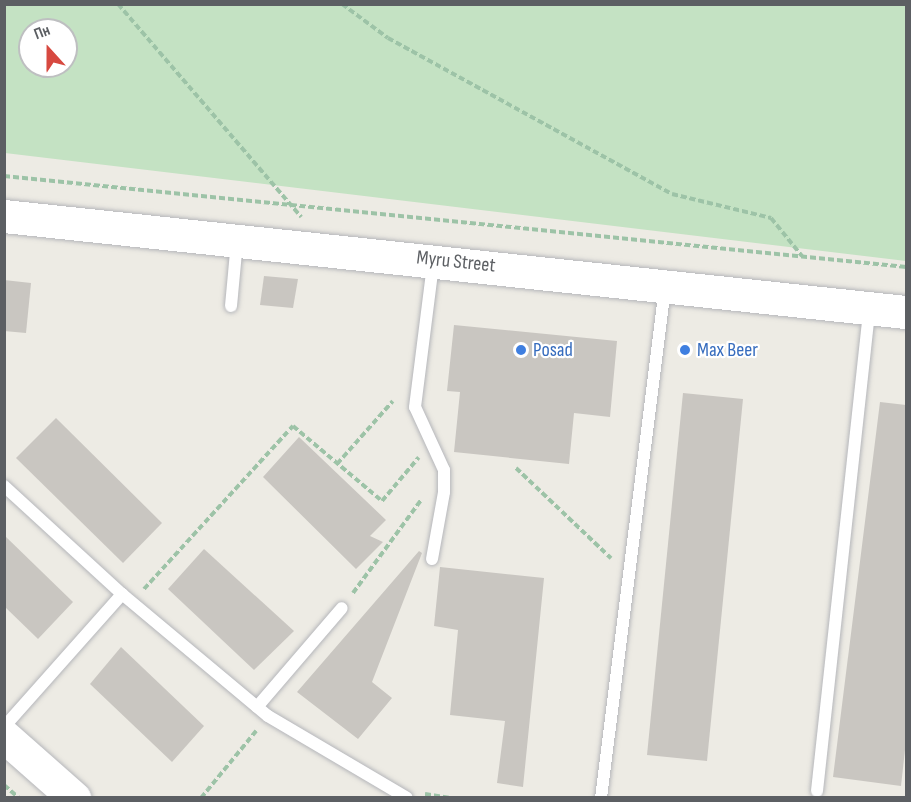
<!DOCTYPE html>
<html>
<head>
<meta charset="utf-8">
<style>
	body { margin:0 }
	#map { position:relative; width:911px; height:802px; overflow:hidden; background:#edebe4; font-family:"Sofia Sans Condensed",sans-serif }
	div>[style] { position:absolute }
	[style*='--x'] { left:calc(var(--x)*1px); top:calc(var(--y)*1px); width:calc(var(--w)*1px); rotate:calc(var(--a)*1deg) }
	.green>* { inset:0; background:#c4e2c3 }
	.building>* { inset:0; background:#c9c6c1 }
	.path>* { height:4px; margin-top:-2px; transform-origin:0; background:repeating-linear-gradient(90deg,#9dc3a7 0 6px,transparent 0 9px) }
	.roads { filter:drop-shadow(0 0 2px #b5b6ba) drop-shadow(0 0 2px #b5b6ba) }
	.lane>* { height:12px; margin:-6px; padding:0 6px; transform-origin:6px; border-radius:6px; background:#fff }
	.secondary>* { height:33px; margin:-16.5px; padding:0 16.5px; transform-origin:16.5px; border-radius:16.5px; background:#fff }
	.dots>* { width:16px; height:16px; translate:-50% -50%; box-sizing:border-box; border:3px solid #fff; border-radius:50% }
	span { translate:-50% -50%; white-space:nowrap; text-align:center; line-height:1.15; -webkit-text-stroke:4.5px #fff; paint-order:stroke }
	.street-label { font-size:20px; color:#5c5f63 }
	.shop-label { font-size:20px; color:#366cbe }
	.left { translate:0 -50%; text-align:left }
	.frame { position:absolute; inset:0; border:6px solid #5c5f63; pointer-events:none }
	.north { position:absolute; left:18px; top:18px; width:60px; height:60px; box-sizing:border-box; background:#fff; border:2px solid #bebfc1; border-radius:50%; rotate:339deg; font-size:16px; font-weight:700; line-height:24px; text-align:center; color:#5c5f63 }
	.north::after { content:''; display:block; margin:auto; width:21px; height:27px; background:#d74940; clip-path:polygon(50% 0,100% 100%,50% 72%,0 100%) }
</style>
</head>
<body>
<div id="map">
	<div class="green">
		<i style="clip-path:polygon(evenodd,5px 4px,906px 5px,906px 261px,5px 153px,5px 4px,30px 30px,66px 30px,66px 66px,30px 66px,30px 30px)"></i>
	</div>
	<div class="building">
		<i style="clip-path:polygon(264px 276px,298px 279px,293px 308px,260px 305px)"></i>
		<i style="clip-path:polygon(4px 280px,31px 283px,26px 333px,4px 331px)"></i>
		<i style="clip-path:polygon(454px 325px,617px 341px,610px 417px,574px 413px,569px 464px,454px 452px,460px 392px,447px 391px)"></i>
		<i style="clip-path:polygon(683px 393px,743px 399px,707px 761px,647px 755px)"></i>
		<i style="clip-path:polygon(880px 402px,906px 405px,906px 741px,901px 786px,833px 777px)"></i>
		<i style="clip-path:polygon(56px 418px,162px 523px,123px 563px,16px 458px)"></i>
		<i style="clip-path:polygon(299px 437px,386px 520px,370px 536px,383px 542px,356px 569px,263px 477px)"></i>
		<i style="clip-path:polygon(4px 535px,73px 602px,38px 639px,4px 606px)"></i>
		<i style="clip-path:polygon(204px 549px,294px 631px,254px 670px,168px 589px)"></i>
		<i style="clip-path:polygon(419px 551px,422px 553px,372px 682px,392px 698px,358px 739px,297px 692px)"></i>
		<i style="clip-path:polygon(440px 567px,544px 578px,523px 787px,497px 783px,505px 721px,450px 715px,458px 630px,434px 626px)"></i>
		<i style="clip-path:polygon(121px 647px,204px 726px,172px 762px,90px 684px)"></i>
	</div>
	<div class="path">
		<i style="--x:118;--y:4;--w:281;--a:49.3"></i>
		<i style="--x:342;--y:4;--w:57;--a:36.5"></i>
		<i style="--x:388;--y:38;--w:324;--a:28.8"></i>
		<i style="--x:672;--y:194;--w:102;--a:13.6"></i>
		<i style="--x:771;--y:218;--w:49;--a:50.8"></i>
		<i style="--x:4;--y:176;--w:907;--a:5.76"></i>
		<i style="--x:337;--y:464;--w:84;--a:-48.4"></i>
		<i style="--x:516;--y:468;--w:131;--a:43.5"></i>
		<i style="--x:144;--y:589;--w:221;--a:-47.6"></i>
		<i style="--x:293;--y:426;--w:116;--a:40.1"></i>
		<i style="--x:382;--y:501;--w:57;--a:-49.9"></i>
		<i style="--x:353;--y:593;--w:115;--a:-53.8"></i>
		<i style="--x:4;--y:785;--w:20;--a:41"></i>
		<i style="--x:425;--y:794;--w:24;--a:9"></i>
		<i style="--x:201;--y:798;--w:87;--a:-50.6"></i>
	</div>
	<div class="roads">
		<div class="lane">
			<i style="--x:231;--y:306;--w:65;--a:-84.7"></i>
			<i style="--x:4;--y:486;--w:160;--a:42.5"></i>
			<i style="--x:122;--y:594;--w:190;--a:39.9"></i>
			<i style="--x:268;--y:716;--w:161;--a:30.5"></i>
			<i style="--x:432;--y:559;--w:68;--a:-79.8"></i>
			<i style="--x:444;--y:492;--w:22;--a:-90"></i>
			<i style="--x:444;--y:470;--w:69;--a:-114.7"></i>
			<i style="--x:415;--y:407;--w:144;--a:-82.8"></i>
			<i style="--x:257;--y:707;--w:130;--a:-49.4"></i>
			<i style="--x:4;--y:727;--w:178;--a:-48.4"></i>
			<i style="--x:817;--y:791;--w:485;--a:-83.8"></i>
			<i style="--x:601;--y:798;--w:514;--a:-82.85"></i>
		</div>
		<div class="secondary">
			<i style="--x:4;--y:216;--w:907;--a:6.08"></i>
			<i style="--x:4;--y:736;--w:94;--a:41.5"></i>
		</div>
	</div>
	<div class="dots">
		<i style="left:521px;top:350px;background:#3f7fe0"></i>
		<i style="left:685px;top:350px;background:#3f7fe0"></i>
	</div>
	<div class="street-label">
		<span style="left:456px;top:262px;rotate:6deg">Myru Street</span>
	</div>
	<div class="shop-label">
		<span class="left" style="left:533px;top:350px">Posad</span>
		<span class="left" style="left:697px;top:350px">Max Beer</span>
	</div>
	<div class="frame"></div>
	<div class="north">Пн</div>
</div>
</body>
</html>
